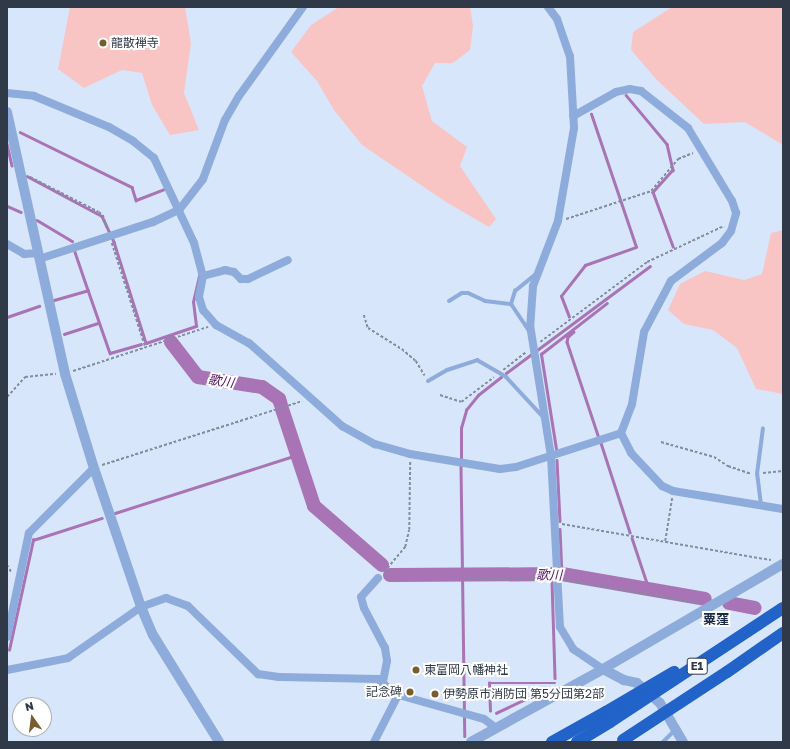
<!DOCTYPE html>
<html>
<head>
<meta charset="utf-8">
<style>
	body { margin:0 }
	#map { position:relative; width:790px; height:749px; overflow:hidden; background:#d8e6fb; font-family:"Golos Text","Noto Sans JP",sans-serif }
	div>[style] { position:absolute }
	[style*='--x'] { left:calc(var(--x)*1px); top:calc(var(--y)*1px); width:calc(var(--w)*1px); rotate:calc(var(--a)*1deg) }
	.green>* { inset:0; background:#f8c5c4 }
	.stream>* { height:2.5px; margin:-1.25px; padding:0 1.25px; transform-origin:1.25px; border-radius:1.25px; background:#a874b5 }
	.river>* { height:14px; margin:-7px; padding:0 7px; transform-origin:7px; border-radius:7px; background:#a874b5 }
	.path>* { height:1.5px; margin-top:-0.75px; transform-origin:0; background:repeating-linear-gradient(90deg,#828d9f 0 3px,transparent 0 5px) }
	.service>* { height:4px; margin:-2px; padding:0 2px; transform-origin:2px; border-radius:2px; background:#8eacdb }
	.minor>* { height:8px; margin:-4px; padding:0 4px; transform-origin:4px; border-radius:4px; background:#8eacdb }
	.tertiary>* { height:10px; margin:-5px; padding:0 5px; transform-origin:5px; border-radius:5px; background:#8eacdb }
	.motorway>* { height:12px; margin:-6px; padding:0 6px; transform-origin:6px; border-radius:6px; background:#2163c8 }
	.motorway-bridge>* { height:12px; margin:-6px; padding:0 6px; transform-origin:6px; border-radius:6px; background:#2163c8 }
	.dots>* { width:11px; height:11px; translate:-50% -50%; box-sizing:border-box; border:2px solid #fff; border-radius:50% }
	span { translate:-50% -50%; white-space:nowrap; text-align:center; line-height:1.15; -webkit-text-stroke:4px #fff; paint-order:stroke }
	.shield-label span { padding:1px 3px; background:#fff; border:1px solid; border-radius:3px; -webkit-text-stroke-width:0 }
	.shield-label { font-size:11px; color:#303947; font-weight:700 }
	.poi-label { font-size:12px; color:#303947 }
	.left { translate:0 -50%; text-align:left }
	.right { translate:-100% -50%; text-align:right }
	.water-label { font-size:13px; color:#541063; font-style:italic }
	.neighbourhood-label { font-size:13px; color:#1a2b45; font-weight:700 }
	.frame { position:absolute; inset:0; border:8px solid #303947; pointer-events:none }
	.north { position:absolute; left:12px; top:697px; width:40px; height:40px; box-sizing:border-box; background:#fff; border:1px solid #acb0b5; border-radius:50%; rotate:346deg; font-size:11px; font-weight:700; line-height:16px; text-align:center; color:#303947 }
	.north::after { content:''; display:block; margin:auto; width:14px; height:18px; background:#785d2f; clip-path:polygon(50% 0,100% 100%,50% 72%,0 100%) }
</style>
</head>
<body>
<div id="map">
	<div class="green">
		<i style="clip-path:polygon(70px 7px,185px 7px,191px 43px,184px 93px,199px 130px,170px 135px,152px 105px,142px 73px,122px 70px,84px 88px,58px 69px)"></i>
		<i style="clip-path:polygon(339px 7px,470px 7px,473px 26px,470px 50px,453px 63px,435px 63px,422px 86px,432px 121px,467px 147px,460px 166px,496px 219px,489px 227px,446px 202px,362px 145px,334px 110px,317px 81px,291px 52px,311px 25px)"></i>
		<i style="clip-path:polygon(672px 7px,783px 7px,783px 145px,745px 122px,704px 124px,657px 80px,631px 50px,633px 32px)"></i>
		<i style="clip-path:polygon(783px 230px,783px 394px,756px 389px,737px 348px,713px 330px,684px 324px,668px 310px,680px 284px,705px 271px,744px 280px,762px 274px,771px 233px)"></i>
	</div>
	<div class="stream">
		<i style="--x:626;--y:95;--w:64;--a:50.1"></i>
		<i style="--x:667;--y:144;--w:27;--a:77"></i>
		<i style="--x:673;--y:170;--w:30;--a:132"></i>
		<i style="--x:653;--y:192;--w:58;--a:69.7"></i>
		<i style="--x:20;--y:132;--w:125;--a:26.2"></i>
		<i style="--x:132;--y:187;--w:14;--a:73"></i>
		<i style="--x:136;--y:200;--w:31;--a:-21"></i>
		<i style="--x:7;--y:144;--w:22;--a:77"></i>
		<i style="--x:27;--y:176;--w:85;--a:28.1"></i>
		<i style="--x:102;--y:216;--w:29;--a:65"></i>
		<i style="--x:114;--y:242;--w:106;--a:72.4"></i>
		<i style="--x:146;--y:343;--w:53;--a:-18.8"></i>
		<i style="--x:196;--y:326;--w:24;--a:-97"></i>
		<i style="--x:193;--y:302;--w:28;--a:-77"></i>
		<i style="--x:7;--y:206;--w:15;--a:23"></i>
		<i style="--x:37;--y:220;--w:41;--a:31"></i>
		<i style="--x:75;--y:252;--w:40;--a:71.1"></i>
		<i style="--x:54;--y:300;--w:35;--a:-16"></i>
		<i style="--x:88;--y:290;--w:67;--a:70.8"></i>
		<i style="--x:110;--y:353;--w:32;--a:-16"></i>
		<i style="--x:7;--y:317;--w:34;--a:-19"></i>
		<i style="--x:569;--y:317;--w:22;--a:-111"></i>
		<i style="--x:561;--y:296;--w:39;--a:-52"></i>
		<i style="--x:585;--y:265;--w:54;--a:-19.4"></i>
		<i style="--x:636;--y:247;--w:140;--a:-108.7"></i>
		<i style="--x:574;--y:332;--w:8;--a:140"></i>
		<i style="--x:568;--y:337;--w:5;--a:101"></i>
		<i style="--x:567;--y:342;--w:98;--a:71.6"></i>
		<i style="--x:64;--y:334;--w:36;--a:-18"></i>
		<i style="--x:506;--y:373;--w:179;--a:-36.6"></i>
		<i style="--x:601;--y:443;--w:94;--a:72"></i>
		<i style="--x:556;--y:449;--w:96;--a:-99"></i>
		<i style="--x:541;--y:354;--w:83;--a:-37.7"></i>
		<i style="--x:461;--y:458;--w:30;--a:-90"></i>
		<i style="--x:461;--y:428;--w:19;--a:-74"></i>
		<i style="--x:466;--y:410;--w:19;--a:-51"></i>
		<i style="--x:478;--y:395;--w:29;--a:-38"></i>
		<i style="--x:557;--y:460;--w:61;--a:87.2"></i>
		<i style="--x:461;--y:466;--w:270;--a:89.2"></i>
		<i style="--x:115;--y:513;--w:191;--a:-17.7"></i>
		<i style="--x:560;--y:529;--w:45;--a:87.5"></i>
		<i style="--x:632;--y:538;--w:54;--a:71.6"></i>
		<i style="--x:552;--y:581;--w:97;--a:88.2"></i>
		<i style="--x:9;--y:650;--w:113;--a:-77.7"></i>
		<i style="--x:33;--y:540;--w:72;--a:-17.7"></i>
		<i style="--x:490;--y:711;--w:28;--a:-92"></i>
		<i style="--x:489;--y:683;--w:66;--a:0"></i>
		<i style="--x:496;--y:713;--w:44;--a:-25.4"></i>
	</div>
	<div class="river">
		<i style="--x:171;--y:342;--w:44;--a:52.4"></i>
		<i style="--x:198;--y:377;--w:65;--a:8.9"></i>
		<i style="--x:262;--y:387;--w:21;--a:35"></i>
		<i style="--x:279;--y:399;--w:6;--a:72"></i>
		<i style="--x:282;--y:409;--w:102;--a:71.7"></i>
		<i style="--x:314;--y:506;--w:90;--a:40.9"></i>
		<i style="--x:390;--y:575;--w:172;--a:-0.3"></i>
		<i style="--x:562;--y:574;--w:145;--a:9.9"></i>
		<i style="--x:729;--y:603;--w:26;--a:11"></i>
	</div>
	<div class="path">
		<i style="--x:30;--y:177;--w:77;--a:26.9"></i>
		<i style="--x:99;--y:212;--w:5;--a:37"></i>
		<i style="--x:103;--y:215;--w:14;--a:73"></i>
		<i style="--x:566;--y:219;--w:89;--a:-18.2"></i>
		<i style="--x:651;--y:191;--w:42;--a:-49.8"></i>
		<i style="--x:678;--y:159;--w:16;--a:-22"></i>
		<i style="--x:112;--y:243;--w:108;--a:72.2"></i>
		<i style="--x:364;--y:315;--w:14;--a:73"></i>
		<i style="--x:368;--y:328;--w:40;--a:32"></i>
		<i style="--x:402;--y:349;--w:18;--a:41"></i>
		<i style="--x:416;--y:361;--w:17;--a:59"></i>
		<i style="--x:540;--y:342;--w:134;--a:-36.8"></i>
		<i style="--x:647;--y:262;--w:85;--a:-25.1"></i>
		<i style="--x:503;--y:370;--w:29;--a:-38"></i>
		<i style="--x:73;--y:371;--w:142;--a:-18.1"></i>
		<i style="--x:440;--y:395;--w:22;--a:18"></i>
		<i style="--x:461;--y:402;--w:41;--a:-37.1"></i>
		<i style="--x:7;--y:397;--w:27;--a:-48"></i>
		<i style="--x:25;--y:377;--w:31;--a:-6"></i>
		<i style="--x:661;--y:442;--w:55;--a:15.8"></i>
		<i style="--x:714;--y:457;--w:17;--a:33"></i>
		<i style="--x:728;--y:466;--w:24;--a:19"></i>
		<i style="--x:102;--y:465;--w:210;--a:-17.7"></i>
		<i style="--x:763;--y:473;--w:20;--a:-6"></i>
		<i style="--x:562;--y:524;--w:212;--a:9.8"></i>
		<i style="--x:665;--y:541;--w:44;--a:-80.8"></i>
		<i style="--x:7;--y:565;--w:9;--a:58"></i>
		<i style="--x:384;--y:572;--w:33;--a:-50"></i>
		<i style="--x:405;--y:547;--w:17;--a:-77"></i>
		<i style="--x:409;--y:530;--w:68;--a:-89.2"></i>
		<i style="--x:468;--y:579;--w:82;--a:0"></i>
		<i style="--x:566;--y:580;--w:134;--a:9.9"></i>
	</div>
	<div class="service">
		<i style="--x:449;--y:301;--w:15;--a:-32"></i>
		<i style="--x:462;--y:293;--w:6;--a:0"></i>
		<i style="--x:468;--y:293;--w:19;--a:25"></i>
		<i style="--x:485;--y:301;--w:26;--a:7"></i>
		<i style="--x:511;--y:304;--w:32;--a:56"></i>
		<i style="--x:511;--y:304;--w:14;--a:-73"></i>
		<i style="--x:515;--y:291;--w:26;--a:-39"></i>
		<i style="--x:428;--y:381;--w:22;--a:-30"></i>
		<i style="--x:447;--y:370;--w:32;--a:-18"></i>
		<i style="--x:477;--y:360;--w:34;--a:30"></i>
		<i style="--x:506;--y:377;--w:54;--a:47.2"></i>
		<i style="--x:761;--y:505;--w:31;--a:-97"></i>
		<i style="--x:757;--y:474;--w:46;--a:-82.6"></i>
		<i style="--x:663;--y:742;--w:18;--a:-45"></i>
	</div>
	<div class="minor">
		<i style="--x:548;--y:7;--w:15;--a:53"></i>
		<i style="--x:557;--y:19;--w:39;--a:71"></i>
		<i style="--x:570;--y:56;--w:72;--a:86.8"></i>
		<i style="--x:574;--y:128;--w:94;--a:99.8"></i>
		<i style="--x:558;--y:221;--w:70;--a:111"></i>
		<i style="--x:533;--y:286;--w:39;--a:94"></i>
		<i style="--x:530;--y:325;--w:133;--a:80.9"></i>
		<i style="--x:551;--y:456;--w:171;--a:87"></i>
		<i style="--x:560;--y:627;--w:26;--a:59"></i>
		<i style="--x:573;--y:649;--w:36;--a:34"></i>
		<i style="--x:7;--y:93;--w:27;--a:6"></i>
		<i style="--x:34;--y:96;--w:81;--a:22.5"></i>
		<i style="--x:109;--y:127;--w:28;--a:30"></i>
		<i style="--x:133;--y:141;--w:27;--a:39"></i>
		<i style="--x:154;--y:158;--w:94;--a:64.8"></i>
		<i style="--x:194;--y:243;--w:34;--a:75"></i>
		<i style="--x:203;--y:276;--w:21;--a:101"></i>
		<i style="--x:199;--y:297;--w:14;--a:73"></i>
		<i style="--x:203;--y:310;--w:20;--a:49"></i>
		<i style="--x:216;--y:325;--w:38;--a:29"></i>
		<i style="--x:249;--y:343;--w:125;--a:41.7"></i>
		<i style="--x:342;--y:426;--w:38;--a:29"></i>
		<i style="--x:375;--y:444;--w:36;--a:16"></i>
		<i style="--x:410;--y:454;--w:91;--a:9.5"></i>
		<i style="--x:500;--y:469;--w:16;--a:-7"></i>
		<i style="--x:516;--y:467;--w:110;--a:-17.9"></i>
		<i style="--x:621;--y:433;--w:31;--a:-69"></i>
		<i style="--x:632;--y:404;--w:73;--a:-80.5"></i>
		<i style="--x:644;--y:332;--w:58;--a:-62.1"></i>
		<i style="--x:671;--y:281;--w:64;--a:-36.7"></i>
		<i style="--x:722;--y:243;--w:15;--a:-53"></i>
		<i style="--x:731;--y:231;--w:19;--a:-74"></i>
		<i style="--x:736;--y:213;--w:13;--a:-108"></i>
		<i style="--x:732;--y:201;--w:85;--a:-121.1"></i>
		<i style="--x:688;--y:128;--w:60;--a:-141.8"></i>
		<i style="--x:641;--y:91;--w:11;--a:-170"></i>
		<i style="--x:630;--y:89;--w:14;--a:168"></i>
		<i style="--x:616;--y:92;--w:49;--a:150.8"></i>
		<i style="--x:7;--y:244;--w:20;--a:30"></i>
		<i style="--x:24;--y:254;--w:14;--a:-4"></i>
		<i style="--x:39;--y:259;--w:120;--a:-18"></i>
		<i style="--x:153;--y:222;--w:29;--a:-25"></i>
		<i style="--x:179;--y:210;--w:39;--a:-52"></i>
		<i style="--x:203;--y:179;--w:63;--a:-69.6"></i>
		<i style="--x:225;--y:120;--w:28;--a:-60"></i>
		<i style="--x:239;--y:96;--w:110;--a:-54.3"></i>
		<i style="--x:203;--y:276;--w:23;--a:-15"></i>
		<i style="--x:225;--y:270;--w:9;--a:13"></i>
		<i style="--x:234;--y:272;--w:10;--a:45"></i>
		<i style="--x:241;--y:279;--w:7;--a:0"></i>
		<i style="--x:248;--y:279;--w:44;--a:-25.4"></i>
		<i style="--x:621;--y:433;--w:22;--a:63"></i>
		<i style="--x:631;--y:453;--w:45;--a:46.8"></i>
		<i style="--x:662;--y:486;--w:12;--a:24"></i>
		<i style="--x:673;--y:491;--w:111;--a:9.3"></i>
		<i style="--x:378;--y:578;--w:25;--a:132"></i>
		<i style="--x:361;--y:597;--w:11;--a:75"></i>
		<i style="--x:364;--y:608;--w:45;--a:62.3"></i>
		<i style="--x:385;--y:648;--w:13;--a:81"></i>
		<i style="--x:387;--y:661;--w:21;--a:101"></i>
		<i style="--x:7;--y:637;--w:106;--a:-78.1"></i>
		<i style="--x:29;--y:533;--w:92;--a:-45"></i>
		<i style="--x:7;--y:670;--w:62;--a:-11.1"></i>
		<i style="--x:68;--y:658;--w:89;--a:-34.9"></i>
		<i style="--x:141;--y:607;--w:27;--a:-20"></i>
		<i style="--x:166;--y:598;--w:23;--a:20"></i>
		<i style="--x:188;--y:606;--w:98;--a:44.2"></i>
		<i style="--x:258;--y:674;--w:21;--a:8"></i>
		<i style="--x:279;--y:677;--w:99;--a:1.2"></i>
		<i style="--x:378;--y:679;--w:23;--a:41"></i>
		<i style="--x:395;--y:694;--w:92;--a:15.7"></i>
		<i style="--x:484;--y:719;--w:15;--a:37"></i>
		<i style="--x:374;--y:742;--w:53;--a:-62.9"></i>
	</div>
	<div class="tertiary">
		<i style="--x:7;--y:112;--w:268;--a:77.5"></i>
		<i style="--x:65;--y:374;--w:98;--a:72.9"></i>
		<i style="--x:94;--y:468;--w:147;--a:71.3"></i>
		<i style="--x:141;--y:607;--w:30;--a:67"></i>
		<i style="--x:153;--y:635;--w:126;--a:58.3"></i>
		<i style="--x:603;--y:669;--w:24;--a:28"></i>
		<i style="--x:624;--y:680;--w:13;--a:13"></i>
		<i style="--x:637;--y:683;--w:30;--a:41"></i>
		<i style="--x:660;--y:703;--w:45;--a:59.5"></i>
		<i style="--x:471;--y:742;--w:151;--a:-28.9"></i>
		<i style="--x:603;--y:669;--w:208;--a:-30.3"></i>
	</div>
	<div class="motorway">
		<i style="--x:727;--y:672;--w:68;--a:-34.9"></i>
		<i style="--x:552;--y:742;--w:62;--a:-29.1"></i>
		<i style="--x:577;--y:742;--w:39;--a:-31"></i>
	</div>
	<div class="motorway-bridge">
		<i style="--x:606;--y:712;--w:79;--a:-30.5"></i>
		<i style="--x:610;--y:722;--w:207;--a:-33.4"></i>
		<i style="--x:623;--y:740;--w:124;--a:-33.2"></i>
	</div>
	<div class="dots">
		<i style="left:103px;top:43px;background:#785d2f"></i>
		<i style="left:416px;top:670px;background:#785d2f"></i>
		<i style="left:410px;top:692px;background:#785d2f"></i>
		<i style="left:435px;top:694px;background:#785d2f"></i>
	</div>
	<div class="shield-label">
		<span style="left:697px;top:666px">E1</span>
	</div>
	<div class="poi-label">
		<span class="left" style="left:111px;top:43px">龍散禅寺</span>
		<span class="left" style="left:424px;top:670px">東富岡八幡神社</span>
		<span class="right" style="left:402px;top:692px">記念碑</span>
		<span class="left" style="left:443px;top:694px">伊勢原市消防団 第5分団第2部</span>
	</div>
	<div class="water-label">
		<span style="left:221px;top:381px;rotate:9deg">歌川</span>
		<span style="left:549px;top:575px;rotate:1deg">歌川</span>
	</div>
	<div class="neighbourhood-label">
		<span style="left:716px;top:619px">粟窪</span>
	</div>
	<div class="frame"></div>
	<div class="north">N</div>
</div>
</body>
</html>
